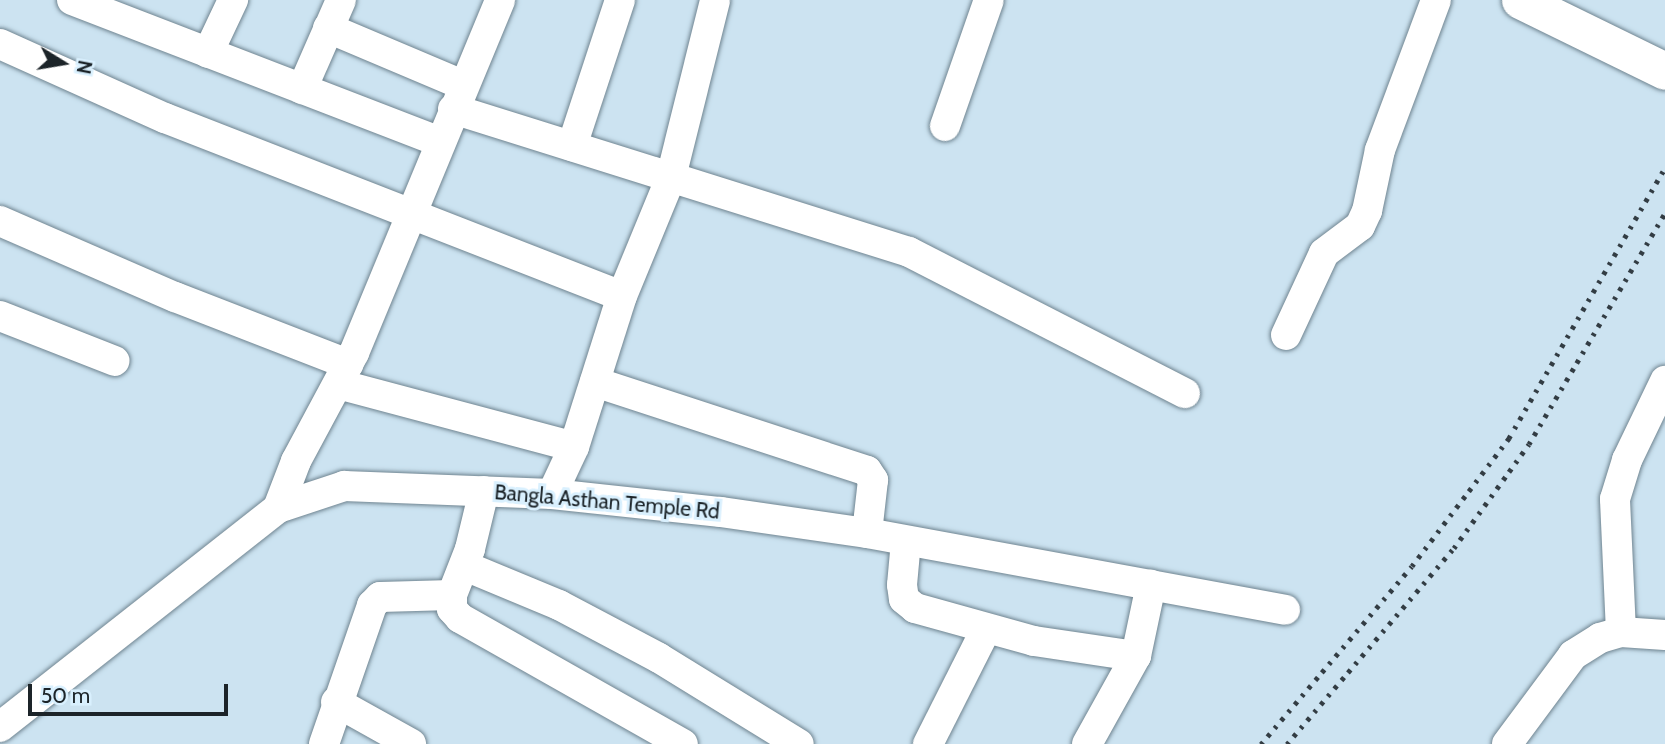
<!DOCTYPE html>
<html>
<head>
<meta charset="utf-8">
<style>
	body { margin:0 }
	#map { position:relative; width:1665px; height:744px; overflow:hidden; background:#cce3f1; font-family:Cabin,sans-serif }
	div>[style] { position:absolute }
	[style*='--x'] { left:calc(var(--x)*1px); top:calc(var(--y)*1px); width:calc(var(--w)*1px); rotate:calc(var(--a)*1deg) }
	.roads { filter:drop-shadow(0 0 2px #6f8490) drop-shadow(0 0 2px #6f8490) }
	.minor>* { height:30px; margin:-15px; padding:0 15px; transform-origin:15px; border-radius:15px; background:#fff }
	.tertiary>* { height:37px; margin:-18.5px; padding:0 18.5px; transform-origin:18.5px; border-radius:18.5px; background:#fff }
	.rail>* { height:5px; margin-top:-2.5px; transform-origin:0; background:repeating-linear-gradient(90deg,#323c43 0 3.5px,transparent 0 10.5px) }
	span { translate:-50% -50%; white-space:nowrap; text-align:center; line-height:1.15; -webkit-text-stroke:6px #d9f0fe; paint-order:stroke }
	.street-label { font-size:21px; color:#1c2429 }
	.north { position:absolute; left:28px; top:28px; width:70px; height:70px; -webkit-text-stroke:5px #d9f0fe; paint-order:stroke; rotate:101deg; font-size:19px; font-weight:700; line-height:28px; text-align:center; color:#1c2429 }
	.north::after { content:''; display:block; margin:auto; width:24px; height:32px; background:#1c2429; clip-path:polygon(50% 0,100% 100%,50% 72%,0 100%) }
	.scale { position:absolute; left:28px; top:684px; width:200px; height:32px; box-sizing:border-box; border:4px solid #1c2429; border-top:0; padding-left:9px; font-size:21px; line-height:24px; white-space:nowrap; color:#1c2429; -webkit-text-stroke:5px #d9f0fe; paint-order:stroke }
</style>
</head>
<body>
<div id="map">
	<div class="roads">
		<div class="minor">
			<i style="--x:72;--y:0;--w:394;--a:21.1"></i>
			<i style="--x:328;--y:28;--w:147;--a:22.9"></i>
			<i style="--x:0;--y:44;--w:181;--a:24.2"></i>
			<i style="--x:165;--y:118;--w:490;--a:21.3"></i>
			<i style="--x:208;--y:53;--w:59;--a:-64.7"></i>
			<i style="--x:302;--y:89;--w:97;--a:-66.3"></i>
			<i style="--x:453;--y:109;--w:478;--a:17.4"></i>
			<i style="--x:909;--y:252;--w:310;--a:27.1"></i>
			<i style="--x:945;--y:126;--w:133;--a:-70.8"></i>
			<i style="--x:572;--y:146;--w:154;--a:-71.8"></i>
			<i style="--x:0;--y:221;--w:191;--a:23.5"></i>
			<i style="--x:175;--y:297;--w:186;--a:21.2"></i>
			<i style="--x:0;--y:316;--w:123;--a:21.4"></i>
			<i style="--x:1286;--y:335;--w:90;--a:-65.1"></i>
			<i style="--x:1324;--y:253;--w:45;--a:-36.9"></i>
			<i style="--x:1360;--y:226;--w:17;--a:-65"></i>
			<i style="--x:1367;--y:211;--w:62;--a:-78"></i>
			<i style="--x:1380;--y:150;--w:160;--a:-69.5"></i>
			<i style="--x:595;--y:382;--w:286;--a:18.1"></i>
			<i style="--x:867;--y:471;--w:11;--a:56"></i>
			<i style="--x:873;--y:480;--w:53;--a:96.5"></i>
			<i style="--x:338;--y:384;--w:244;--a:14.9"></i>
			<i style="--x:484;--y:491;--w:60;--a:103.6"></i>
			<i style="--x:470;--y:549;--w:49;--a:111.4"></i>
			<i style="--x:452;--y:595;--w:14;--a:90"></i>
			<i style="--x:452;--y:609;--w:12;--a:48"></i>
			<i style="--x:460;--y:618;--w:256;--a:29.5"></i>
			<i style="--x:552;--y:494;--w:52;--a:-64.9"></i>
			<i style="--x:574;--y:447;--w:158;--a:-72.4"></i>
			<i style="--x:622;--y:296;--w:129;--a:-67.6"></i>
			<i style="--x:671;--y:177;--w:182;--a:-76"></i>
			<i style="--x:278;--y:508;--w:50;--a:-69"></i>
			<i style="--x:296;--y:461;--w:123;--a:-61.8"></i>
			<i style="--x:354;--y:353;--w:382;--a:-67.5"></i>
			<i style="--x:906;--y:541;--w:44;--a:95.2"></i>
			<i style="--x:902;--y:585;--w:14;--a:82"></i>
			<i style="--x:904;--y:599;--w:14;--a:39"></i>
			<i style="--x:915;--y:608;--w:123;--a:15.5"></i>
			<i style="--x:1034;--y:641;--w:103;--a:8.4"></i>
			<i style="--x:465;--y:566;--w:102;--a:22.5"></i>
			<i style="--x:559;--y:605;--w:113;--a:27.9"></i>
			<i style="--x:659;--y:658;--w:164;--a:31.6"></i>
			<i style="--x:1621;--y:632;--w:133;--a:-92.6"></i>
			<i style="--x:1615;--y:499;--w:41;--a:-72.9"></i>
			<i style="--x:1627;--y:460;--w:88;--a:-64.3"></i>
			<i style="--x:336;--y:702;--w:86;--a:29.2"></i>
			<i style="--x:0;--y:727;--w:354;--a:-38.2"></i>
			<i style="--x:278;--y:508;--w:70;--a:-18.4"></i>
			<i style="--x:344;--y:486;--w:208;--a:2.2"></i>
			<i style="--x:552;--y:494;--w:170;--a:6.1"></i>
			<i style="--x:721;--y:512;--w:148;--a:8.2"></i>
			<i style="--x:867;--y:533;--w:425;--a:10.4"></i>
			<i style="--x:324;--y:744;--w:147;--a:-70.9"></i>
			<i style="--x:372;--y:605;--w:11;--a:-45"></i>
			<i style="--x:380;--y:597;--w:72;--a:-1.6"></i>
			<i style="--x:928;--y:744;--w:129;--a:-63.2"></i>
			<i style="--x:1087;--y:744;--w:101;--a:-60.9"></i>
			<i style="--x:1136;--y:656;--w:73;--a:-78.1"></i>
			<i style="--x:1507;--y:744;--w:111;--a:-53.4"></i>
			<i style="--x:1573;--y:655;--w:32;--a:-32"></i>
			<i style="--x:1600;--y:638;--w:22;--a:-16"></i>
			<i style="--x:1621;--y:632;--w:44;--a:3.9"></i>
		</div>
		<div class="tertiary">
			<i style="--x:1520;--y:0;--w:161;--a:26.1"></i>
		</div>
	</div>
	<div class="rail">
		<i style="--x:1261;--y:744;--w:233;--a:-49.7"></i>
		<i style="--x:1412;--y:566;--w:161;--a:-52.8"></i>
		<i style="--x:1509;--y:438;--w:312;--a:-60"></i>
		<i style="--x:1287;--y:744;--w:257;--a:-49.6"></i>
		<i style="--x:1454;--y:548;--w:128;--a:-54.2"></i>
		<i style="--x:1529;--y:444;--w:268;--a:-59.5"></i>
	</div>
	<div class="street-label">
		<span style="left:607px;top:502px;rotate:5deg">Bangla Asthan Temple Rd</span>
	</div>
	<div class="north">N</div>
	<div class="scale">50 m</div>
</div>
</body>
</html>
